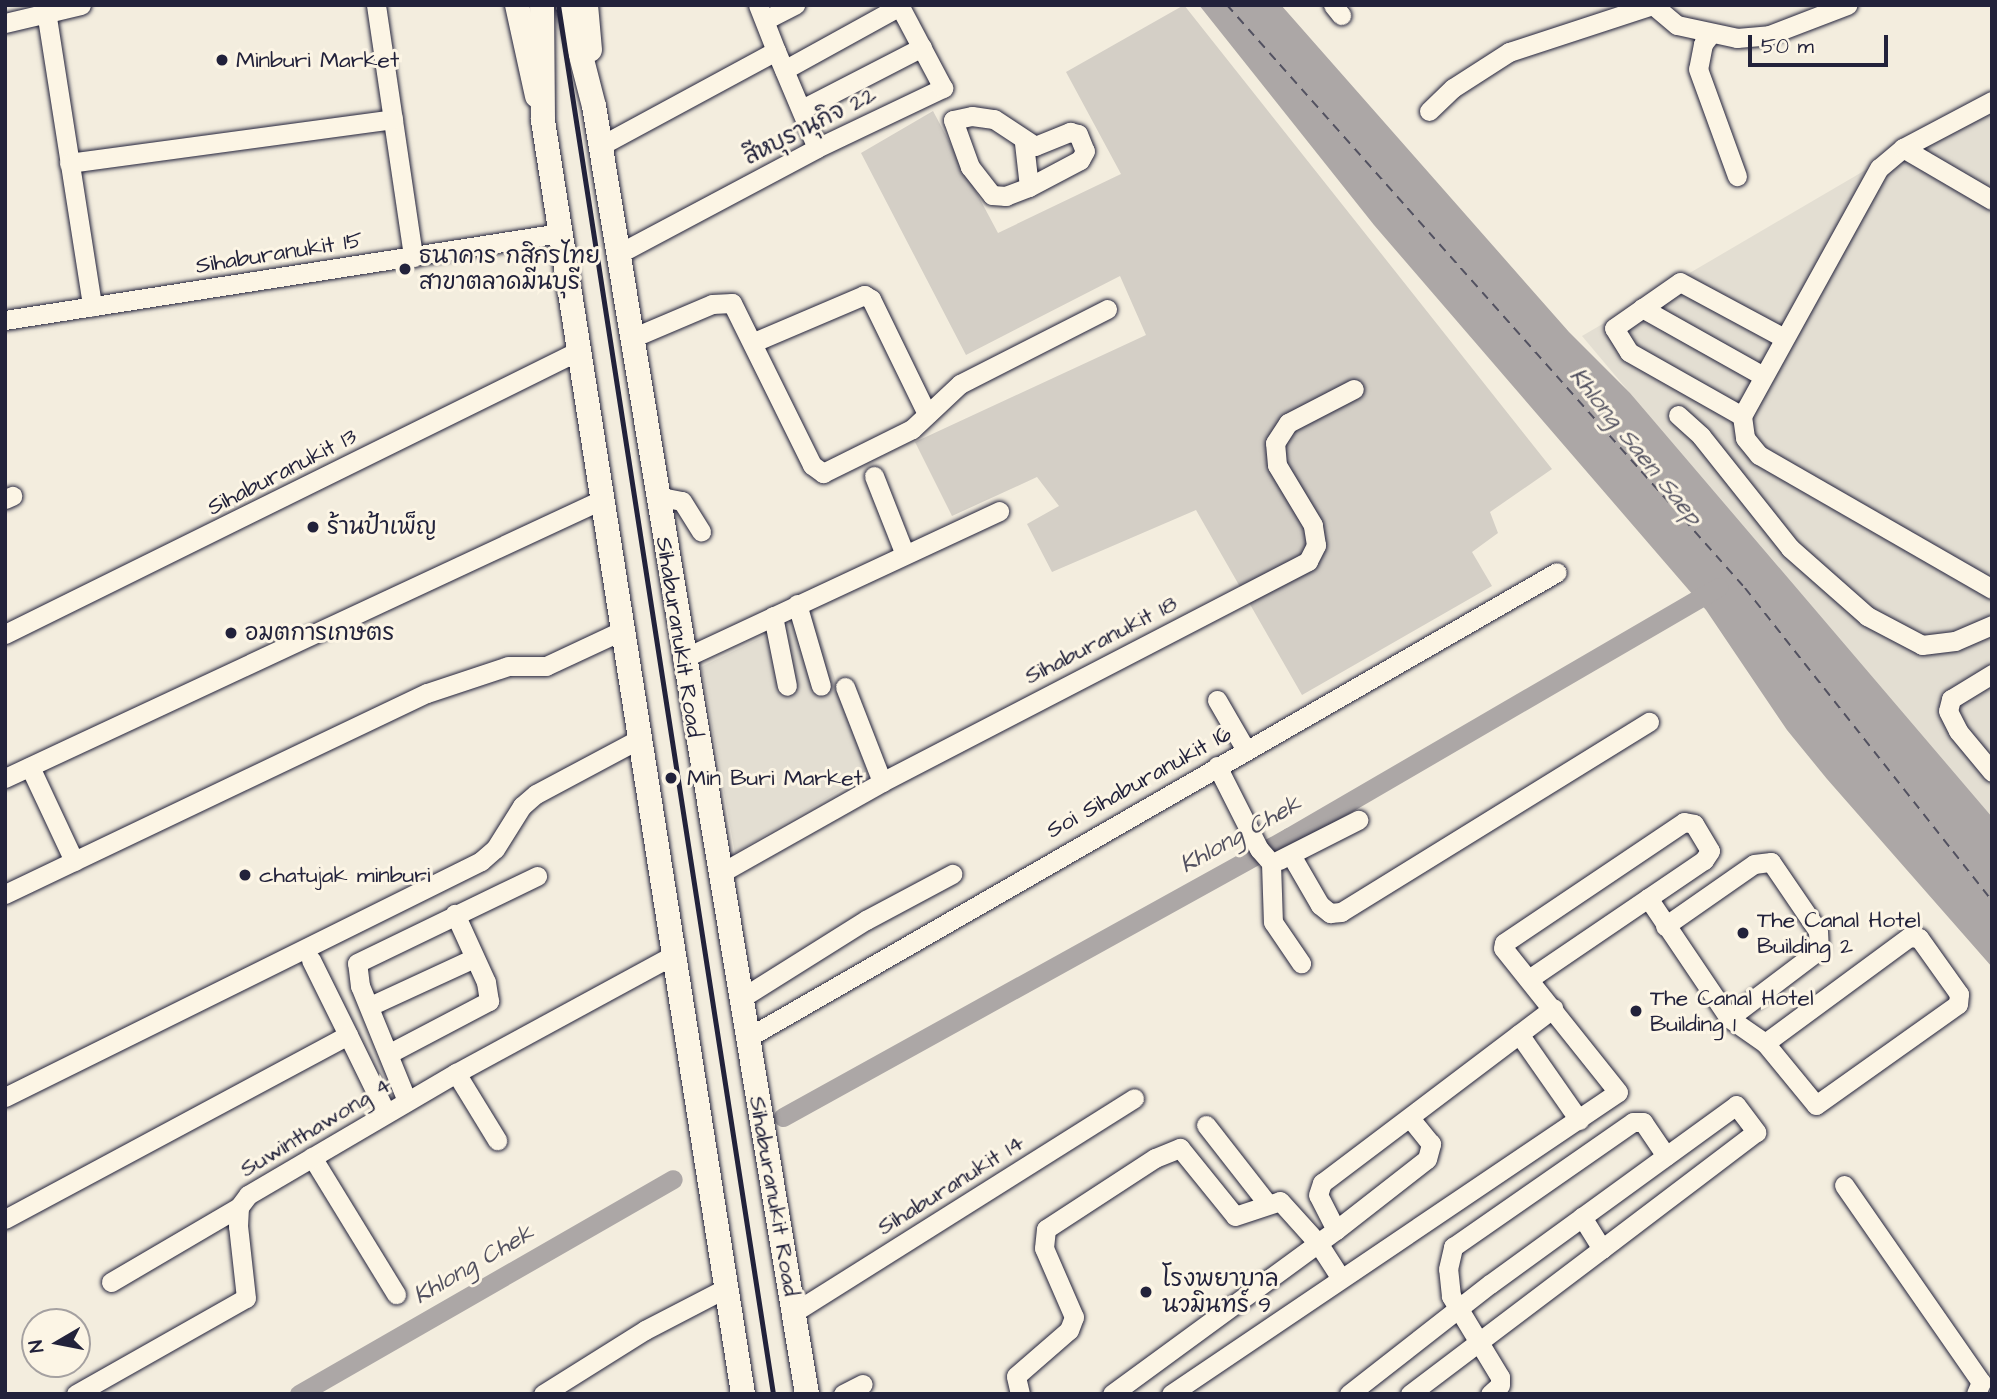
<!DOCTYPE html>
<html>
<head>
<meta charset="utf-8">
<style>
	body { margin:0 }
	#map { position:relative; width:1997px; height:1399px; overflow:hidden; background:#f3edde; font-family:"Architects Daughter","Playpen Sans Thai",sans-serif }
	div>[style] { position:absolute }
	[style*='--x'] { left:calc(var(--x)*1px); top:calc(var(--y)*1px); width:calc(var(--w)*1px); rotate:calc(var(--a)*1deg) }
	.built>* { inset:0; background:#e3ded2 }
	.green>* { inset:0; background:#d4cfc6 }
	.water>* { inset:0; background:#aca7a6 }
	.canal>* { height:19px; margin:-9.5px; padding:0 9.5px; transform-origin:9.5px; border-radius:9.5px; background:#aca7a6 }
	.ferry>* { height:2px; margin-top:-1px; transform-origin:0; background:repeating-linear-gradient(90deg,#525160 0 9px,transparent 0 16px) }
	.roads { filter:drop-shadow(0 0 2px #22223b) drop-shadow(0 0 2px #22223b) }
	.minor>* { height:19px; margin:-9.5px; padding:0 9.5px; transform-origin:9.5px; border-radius:9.5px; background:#fcf5e5 }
	.major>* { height:24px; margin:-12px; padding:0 12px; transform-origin:12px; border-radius:12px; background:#fcf5e5 }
	.rail>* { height:5px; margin:-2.5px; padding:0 2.5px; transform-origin:2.5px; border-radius:2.5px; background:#22223b }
	.dots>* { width:19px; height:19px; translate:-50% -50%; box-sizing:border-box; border:4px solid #fcf5e5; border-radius:50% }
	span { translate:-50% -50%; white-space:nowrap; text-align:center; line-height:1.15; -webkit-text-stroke:6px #fcf5e5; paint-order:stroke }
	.poi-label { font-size:23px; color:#22223b }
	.left { translate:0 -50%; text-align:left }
	.street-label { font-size:23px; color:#22223b }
	.water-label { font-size:24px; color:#525160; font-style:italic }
	.frame { position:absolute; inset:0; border:7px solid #22223b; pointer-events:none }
	.north { position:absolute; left:21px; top:1308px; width:70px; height:70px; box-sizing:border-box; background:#fcf5e5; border:2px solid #a5a1a1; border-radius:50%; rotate:260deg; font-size:19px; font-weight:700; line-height:28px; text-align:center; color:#22223b }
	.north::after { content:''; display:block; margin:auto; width:24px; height:32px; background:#22223b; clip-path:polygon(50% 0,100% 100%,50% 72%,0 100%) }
	.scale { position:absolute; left:1748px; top:35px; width:140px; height:32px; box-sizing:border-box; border:4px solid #22223b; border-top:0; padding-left:9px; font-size:21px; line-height:24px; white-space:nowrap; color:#22223b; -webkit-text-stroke:5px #fcf5e5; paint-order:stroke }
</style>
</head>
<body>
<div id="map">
	<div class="built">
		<i style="clip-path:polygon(1992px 96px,1992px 824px,1582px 336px)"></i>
		<i style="clip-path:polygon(812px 613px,868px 774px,735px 853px,701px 667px)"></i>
	</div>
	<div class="green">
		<i style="clip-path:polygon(1184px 5px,1552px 469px,1490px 512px,1498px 533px,1472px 552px,1492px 586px,1302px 695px,1196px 510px,1052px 572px,1027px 524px,1059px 506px,1037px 477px,952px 516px,915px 442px,1146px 335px,1120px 276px,966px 355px,861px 153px,933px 111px,998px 233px,1121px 174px,1066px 72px)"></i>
	</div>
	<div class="water">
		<i style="clip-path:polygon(1199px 5px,1281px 5px,1569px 332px,1630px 393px,1992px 817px,1992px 967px,1827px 779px,1787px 730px,1706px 610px,1374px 225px)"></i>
	</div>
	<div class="canal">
		<i style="--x:783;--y:1117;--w:578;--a:-28.96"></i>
		<i style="--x:1289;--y:837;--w:497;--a:-30.2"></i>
		<i style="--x:299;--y:1394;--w:431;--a:-29.9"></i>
	</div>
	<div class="ferry">
		<i style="--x:1227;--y:5;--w:780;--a:48.38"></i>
		<i style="--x:1745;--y:588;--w:399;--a:51.7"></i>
	</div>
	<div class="roads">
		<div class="minor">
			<i style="--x:376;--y:5;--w:255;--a:81.6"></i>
			<i style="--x:758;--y:5;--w:49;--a:68.6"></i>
			<i style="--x:1333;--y:5;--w:13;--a:51"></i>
			<i style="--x:46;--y:11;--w:299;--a:81.1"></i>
			<i style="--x:765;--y:20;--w:34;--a:-27"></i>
			<i style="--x:5;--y:23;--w:78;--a:-13.3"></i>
			<i style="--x:1710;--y:35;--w:11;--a:128"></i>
			<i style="--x:1703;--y:44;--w:25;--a:101"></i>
			<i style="--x:1698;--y:69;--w:114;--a:70"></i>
			<i style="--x:784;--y:70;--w:132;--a:-28.9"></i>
			<i style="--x:1992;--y:101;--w:101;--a:152.2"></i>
			<i style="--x:1903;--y:148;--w:31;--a:140"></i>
			<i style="--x:1879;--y:168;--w:283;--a:118.9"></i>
			<i style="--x:1742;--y:416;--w:22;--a:82"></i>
			<i style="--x:1745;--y:438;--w:22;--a:51"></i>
			<i style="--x:1759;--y:455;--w:269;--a:29.9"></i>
			<i style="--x:802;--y:109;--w:135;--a:-27.3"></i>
			<i style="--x:1429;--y:111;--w:33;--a:-44"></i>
			<i style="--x:1453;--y:88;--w:67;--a:-32.7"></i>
			<i style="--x:1509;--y:52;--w:151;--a:-18.1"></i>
			<i style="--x:1653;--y:5;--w:31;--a:40"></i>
			<i style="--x:1677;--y:25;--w:61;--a:12.2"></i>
			<i style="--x:1737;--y:38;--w:32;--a:-5"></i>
			<i style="--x:1769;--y:35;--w:84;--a:-21"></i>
			<i style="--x:972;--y:116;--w:22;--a:8"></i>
			<i style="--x:994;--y:119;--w:49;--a:33.4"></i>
			<i style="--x:1035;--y:146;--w:38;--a:-22"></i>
			<i style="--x:1070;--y:132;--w:8;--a:14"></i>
			<i style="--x:1078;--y:134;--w:18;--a:68"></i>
			<i style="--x:1085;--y:151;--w:10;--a:119"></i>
			<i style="--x:1080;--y:160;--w:58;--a:152.1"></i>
			<i style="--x:1029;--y:187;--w:25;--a:159"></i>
			<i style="--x:1006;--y:196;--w:14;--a:-176"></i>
			<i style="--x:992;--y:195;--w:36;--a:-128"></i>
			<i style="--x:970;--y:167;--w:50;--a:-109.9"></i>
			<i style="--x:953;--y:120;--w:19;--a:-12"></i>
			<i style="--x:1024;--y:143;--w:44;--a:83.5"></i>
			<i style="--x:600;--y:146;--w:200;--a:-28.4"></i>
			<i style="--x:776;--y:51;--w:105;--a:67.1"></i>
			<i style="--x:1903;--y:148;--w:103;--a:30.3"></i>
			<i style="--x:69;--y:163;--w:327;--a:-7.7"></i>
			<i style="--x:618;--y:254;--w:225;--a:-28"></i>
			<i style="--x:817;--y:148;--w:140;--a:-25.5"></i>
			<i style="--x:943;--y:88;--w:94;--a:-117.9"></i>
			<i style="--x:1642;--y:308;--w:139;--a:29.3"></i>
			<i style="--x:5;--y:320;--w:562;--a:-8.91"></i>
			<i style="--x:632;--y:338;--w:87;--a:-23"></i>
			<i style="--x:712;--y:304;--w:20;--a:-3"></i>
			<i style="--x:732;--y:303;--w:181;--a:63.7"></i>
			<i style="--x:812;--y:465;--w:14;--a:36"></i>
			<i style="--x:823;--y:473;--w:99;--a:-26.3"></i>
			<i style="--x:912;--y:429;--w:66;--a:-43.2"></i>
			<i style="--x:960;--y:384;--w:165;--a:-27"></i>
			<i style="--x:754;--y:342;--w:120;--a:-23.1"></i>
			<i style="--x:864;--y:295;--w:8;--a:30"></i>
			<i style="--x:871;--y:299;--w:128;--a:64"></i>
			<i style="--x:1678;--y:415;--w:31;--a:42"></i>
			<i style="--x:1701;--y:436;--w:143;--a:51.5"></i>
			<i style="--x:1790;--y:548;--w:103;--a:41.4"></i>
			<i style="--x:1867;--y:616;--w:62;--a:27.8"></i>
			<i style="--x:1922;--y:645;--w:33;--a:-7"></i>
			<i style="--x:1955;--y:641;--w:40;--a:-23.4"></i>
			<i style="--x:1742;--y:416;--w:130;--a:-150.5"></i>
			<i style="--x:1629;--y:352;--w:28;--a:-122"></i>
			<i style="--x:1614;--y:328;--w:80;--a:-34.9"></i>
			<i style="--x:1680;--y:282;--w:118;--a:28.3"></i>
			<i style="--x:874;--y:476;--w:82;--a:68.5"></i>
			<i style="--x:656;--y:496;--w:26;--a:11"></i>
			<i style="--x:682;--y:501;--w:36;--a:58"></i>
			<i style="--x:5;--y:499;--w:8;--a:-23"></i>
			<i style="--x:797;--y:604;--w:85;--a:73.7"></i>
			<i style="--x:773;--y:616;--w:71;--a:78.7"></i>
			<i style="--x:5;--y:634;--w:639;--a:-26.28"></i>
			<i style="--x:682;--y:659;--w:350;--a:-25"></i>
			<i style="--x:1992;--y:674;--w:48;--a:148.6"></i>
			<i style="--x:1951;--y:699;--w:12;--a:104"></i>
			<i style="--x:1948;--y:711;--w:22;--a:63"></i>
			<i style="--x:1958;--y:731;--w:53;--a:50.3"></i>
			<i style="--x:845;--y:687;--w:102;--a:68.7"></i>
			<i style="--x:1217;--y:700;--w:58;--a:59.9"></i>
			<i style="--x:1217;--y:766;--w:93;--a:63.2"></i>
			<i style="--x:1259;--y:849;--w:18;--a:49"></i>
			<i style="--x:1271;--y:863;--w:59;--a:88.1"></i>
			<i style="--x:1273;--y:922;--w:50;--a:55.7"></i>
			<i style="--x:30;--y:767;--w:104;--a:64.9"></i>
			<i style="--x:5;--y:778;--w:658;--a:-25.01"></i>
			<i style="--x:1291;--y:855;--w:58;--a:59.9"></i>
			<i style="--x:1320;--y:905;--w:13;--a:39"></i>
			<i style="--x:1330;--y:913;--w:11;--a:-5"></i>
			<i style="--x:1341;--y:912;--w:362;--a:-31.7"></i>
			<i style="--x:1279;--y:860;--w:89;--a:-26.9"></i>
			<i style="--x:719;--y:874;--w:187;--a:-29.4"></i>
			<i style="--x:882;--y:782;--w:480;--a:-27.4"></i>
			<i style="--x:1308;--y:561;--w:18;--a:-63"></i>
			<i style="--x:1316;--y:545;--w:20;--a:-99"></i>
			<i style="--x:1313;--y:525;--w:70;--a:-121"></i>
			<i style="--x:1277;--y:465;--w:22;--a:-95"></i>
			<i style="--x:1275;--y:443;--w:24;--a:-57"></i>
			<i style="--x:1288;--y:423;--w:74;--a:-27.3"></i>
			<i style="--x:5;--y:894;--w:467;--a:-25.5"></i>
			<i style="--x:427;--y:693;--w:85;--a:-18.4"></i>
			<i style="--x:508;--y:666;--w:38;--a:0"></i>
			<i style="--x:546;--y:666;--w:83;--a:-25"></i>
			<i style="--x:1648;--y:898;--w:145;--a:56"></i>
			<i style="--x:1729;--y:1018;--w:44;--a:34.8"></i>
			<i style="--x:1765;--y:1043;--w:80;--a:50.6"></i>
			<i style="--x:1816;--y:1105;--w:174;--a:-35.4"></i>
			<i style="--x:1958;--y:1004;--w:10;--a:-84"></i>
			<i style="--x:1959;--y:994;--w:69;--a:-125.5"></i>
			<i style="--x:1919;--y:938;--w:10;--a:-174"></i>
			<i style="--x:1909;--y:937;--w:179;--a:143.6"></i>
			<i style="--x:1665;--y:926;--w:108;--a:-34.9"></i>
			<i style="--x:1754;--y:864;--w:17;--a:-7"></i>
			<i style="--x:1771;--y:862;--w:83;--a:55.7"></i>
			<i style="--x:1818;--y:931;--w:19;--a:87"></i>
			<i style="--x:1819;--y:950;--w:113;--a:142.9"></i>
			<i style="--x:311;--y:960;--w:84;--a:63.7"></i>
			<i style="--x:740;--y:999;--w:149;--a:-32.1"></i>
			<i style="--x:866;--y:920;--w:98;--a:-28.1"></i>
			<i style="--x:370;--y:1006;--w:115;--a:-24.8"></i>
			<i style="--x:1519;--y:1034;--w:105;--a:55.1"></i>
			<i style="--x:747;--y:1038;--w:934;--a:-29.91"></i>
			<i style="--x:390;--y:1053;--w:112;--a:-27.7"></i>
			<i style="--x:489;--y:1001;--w:19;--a:-99"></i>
			<i style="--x:486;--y:982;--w:75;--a:-114.5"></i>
			<i style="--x:456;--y:1073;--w:79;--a:58.5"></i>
			<i style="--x:5;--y:1097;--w:531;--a:-26.37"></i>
			<i style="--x:481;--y:861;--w:18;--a:-41"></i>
			<i style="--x:495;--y:849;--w:51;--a:-57.9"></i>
			<i style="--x:522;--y:806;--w:18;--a:-41"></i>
			<i style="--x:536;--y:794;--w:115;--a:-28.1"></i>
			<i style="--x:407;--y:1101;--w:124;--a:-112.2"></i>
			<i style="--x:360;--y:986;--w:23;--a:-97"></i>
			<i style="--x:357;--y:963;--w:200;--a:-25.8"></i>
			<i style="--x:1206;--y:1125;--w:99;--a:52"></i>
			<i style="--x:312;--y:1157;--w:161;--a:58.5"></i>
			<i style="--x:1844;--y:1185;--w:240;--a:55.2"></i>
			<i style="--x:1981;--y:1382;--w:13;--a:113"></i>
			<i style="--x:5;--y:1219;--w:389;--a:-28.2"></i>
			<i style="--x:348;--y:1035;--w:87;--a:64"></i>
			<i style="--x:1336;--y:1230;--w:115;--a:-38"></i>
			<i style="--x:1427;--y:1159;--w:16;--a:-75"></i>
			<i style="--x:1431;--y:1144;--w:32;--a:-129"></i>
			<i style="--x:111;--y:1282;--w:148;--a:-30.4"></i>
			<i style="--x:793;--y:1313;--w:403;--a:-32.2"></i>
			<i style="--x:76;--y:1394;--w:195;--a:-29.5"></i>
			<i style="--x:246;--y:1298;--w:72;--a:-96.3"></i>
			<i style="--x:238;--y:1226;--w:19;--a:-87"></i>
			<i style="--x:239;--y:1207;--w:15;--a:-53"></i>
			<i style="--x:248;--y:1195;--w:241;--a:-30.4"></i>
			<i style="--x:456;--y:1073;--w:247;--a:-28.5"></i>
			<i style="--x:543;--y:1394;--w:120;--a:-32.1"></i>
			<i style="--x:645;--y:1330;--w:91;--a:-27.4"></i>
			<i style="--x:843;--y:1394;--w:22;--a:-27"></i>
			<i style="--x:1020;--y:1394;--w:18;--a:-103"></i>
			<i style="--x:1016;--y:1376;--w:70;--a:-41"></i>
			<i style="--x:1069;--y:1330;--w:14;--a:-69"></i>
			<i style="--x:1074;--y:1317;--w:75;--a:-113.5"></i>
			<i style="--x:1044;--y:1248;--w:19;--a:-84"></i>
			<i style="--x:1046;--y:1229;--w:130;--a:-33.1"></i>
			<i style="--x:1155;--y:1158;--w:27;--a:-22"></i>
			<i style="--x:1180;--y:1148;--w:87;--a:51"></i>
			<i style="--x:1235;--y:1216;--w:47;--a:-18.4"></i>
			<i style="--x:1280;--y:1201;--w:57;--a:47.9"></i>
			<i style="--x:1318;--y:1243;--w:22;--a:-36"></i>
			<i style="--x:1336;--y:1230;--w:39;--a:-117"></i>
			<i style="--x:1318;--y:1195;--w:13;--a:-72"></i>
			<i style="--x:1322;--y:1183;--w:290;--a:-37.1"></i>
			<i style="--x:1112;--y:1394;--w:255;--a:-36.2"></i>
			<i style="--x:1318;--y:1243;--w:40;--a:57.1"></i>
			<i style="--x:1171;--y:1394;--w:539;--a:-34.04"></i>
			<i style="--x:1618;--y:1092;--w:184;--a:-128.6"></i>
			<i style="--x:1503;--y:948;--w:5;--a:-79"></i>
			<i style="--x:1504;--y:943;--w:217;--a:-33.9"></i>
			<i style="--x:1684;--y:822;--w:10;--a:11"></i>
			<i style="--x:1694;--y:824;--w:31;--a:59"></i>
			<i style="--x:1710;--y:851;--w:11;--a:124"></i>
			<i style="--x:1704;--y:860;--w:212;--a:145.8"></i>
			<i style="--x:1349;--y:1394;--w:179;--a:-38"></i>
			<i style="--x:1490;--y:1284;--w:304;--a:-36"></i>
			<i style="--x:1736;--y:1105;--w:34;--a:53"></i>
			<i style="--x:1756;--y:1132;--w:193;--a:142.8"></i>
			<i style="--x:1410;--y:1394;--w:241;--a:-37.1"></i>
			<i style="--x:1602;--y:1249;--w:38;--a:-122"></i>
			<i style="--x:1490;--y:1394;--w:13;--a:-42"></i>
			<i style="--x:1500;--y:1385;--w:8;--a:-90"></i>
			<i style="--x:1500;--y:1377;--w:95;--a:-121.2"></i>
			<i style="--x:1451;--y:1296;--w:27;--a:-96"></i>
			<i style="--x:1448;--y:1269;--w:23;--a:-77"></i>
			<i style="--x:1453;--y:1247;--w:219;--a:-34.8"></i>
			<i style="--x:1633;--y:1122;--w:10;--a:0"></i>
			<i style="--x:1643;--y:1122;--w:41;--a:55.9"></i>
		</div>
		<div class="major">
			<i style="--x:517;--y:5;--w:93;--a:77.6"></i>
			<i style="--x:542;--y:5;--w:116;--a:89.5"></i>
			<i style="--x:543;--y:121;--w:1289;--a:81.07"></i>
			<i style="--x:568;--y:5;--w:104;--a:75.6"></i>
			<i style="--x:594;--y:106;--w:1305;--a:80.61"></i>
			<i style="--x:586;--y:5;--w:45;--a:84.9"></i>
		</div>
	</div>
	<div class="rail">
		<i style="--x:558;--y:5;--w:1406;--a:81.2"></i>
	</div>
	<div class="dots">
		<i style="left:222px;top:60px;background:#22223b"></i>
		<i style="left:405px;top:269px;background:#22223b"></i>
		<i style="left:313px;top:527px;background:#22223b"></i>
		<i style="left:231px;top:633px;background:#22223b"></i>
		<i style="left:671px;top:778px;background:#22223b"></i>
		<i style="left:245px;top:875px;background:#22223b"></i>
		<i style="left:1743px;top:933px;background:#22223b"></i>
		<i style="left:1636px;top:1011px;background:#22223b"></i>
		<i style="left:1146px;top:1292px;background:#22223b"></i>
	</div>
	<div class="poi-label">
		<span class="left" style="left:236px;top:60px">Minburi Market</span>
		<span class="left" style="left:419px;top:269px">ธนาคาร กสิกรไทย<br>สาขาตลาดมีนบุรี</span>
		<span class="left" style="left:327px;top:527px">ร้านป้าเพ็ญ</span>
		<span class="left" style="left:245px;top:633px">อมตการเกษตร</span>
		<span class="left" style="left:687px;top:778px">Min Buri Market</span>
		<span class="left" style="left:259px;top:875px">chatujak minburi</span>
		<span class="left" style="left:1757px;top:933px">The Canal Hotel<br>Building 2</span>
		<span class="left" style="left:1650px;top:1011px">The Canal Hotel<br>Building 1</span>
		<span class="left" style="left:1162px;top:1292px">โรงพยาบาล<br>นวมินทร์ 9</span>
	</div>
	<div class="street-label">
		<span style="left:810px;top:126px;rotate:-27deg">สีหบุรานุกิจ 22</span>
		<span style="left:279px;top:253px;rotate:-9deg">Sihaburanukit 15</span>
		<span style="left:282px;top:472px;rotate:-27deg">Sihaburanukit 13</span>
		<span style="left:679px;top:637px;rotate:81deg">Sihaburanukit Road</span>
		<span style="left:1101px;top:640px;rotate:-27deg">Sihaburanukit 18</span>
		<span style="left:1139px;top:782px;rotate:-29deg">Soi Sihaburanukit 16</span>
		<span style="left:316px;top:1127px;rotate:-31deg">Suwinthawong 4</span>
		<span style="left:951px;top:1185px;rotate:-32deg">Sihaburanukit 14</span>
		<span style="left:774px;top:1196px;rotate:80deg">Sihaburanukit Road</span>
	</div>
	<div class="water-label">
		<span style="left:1635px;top:447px;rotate:51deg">Khlong Saen Saep</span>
		<span style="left:1241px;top:835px;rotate:-29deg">Khlong Chek</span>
		<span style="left:474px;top:1265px;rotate:-30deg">Khlong Chek</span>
	</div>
	<div class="frame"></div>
	<div class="north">N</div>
	<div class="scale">50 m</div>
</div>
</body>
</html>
